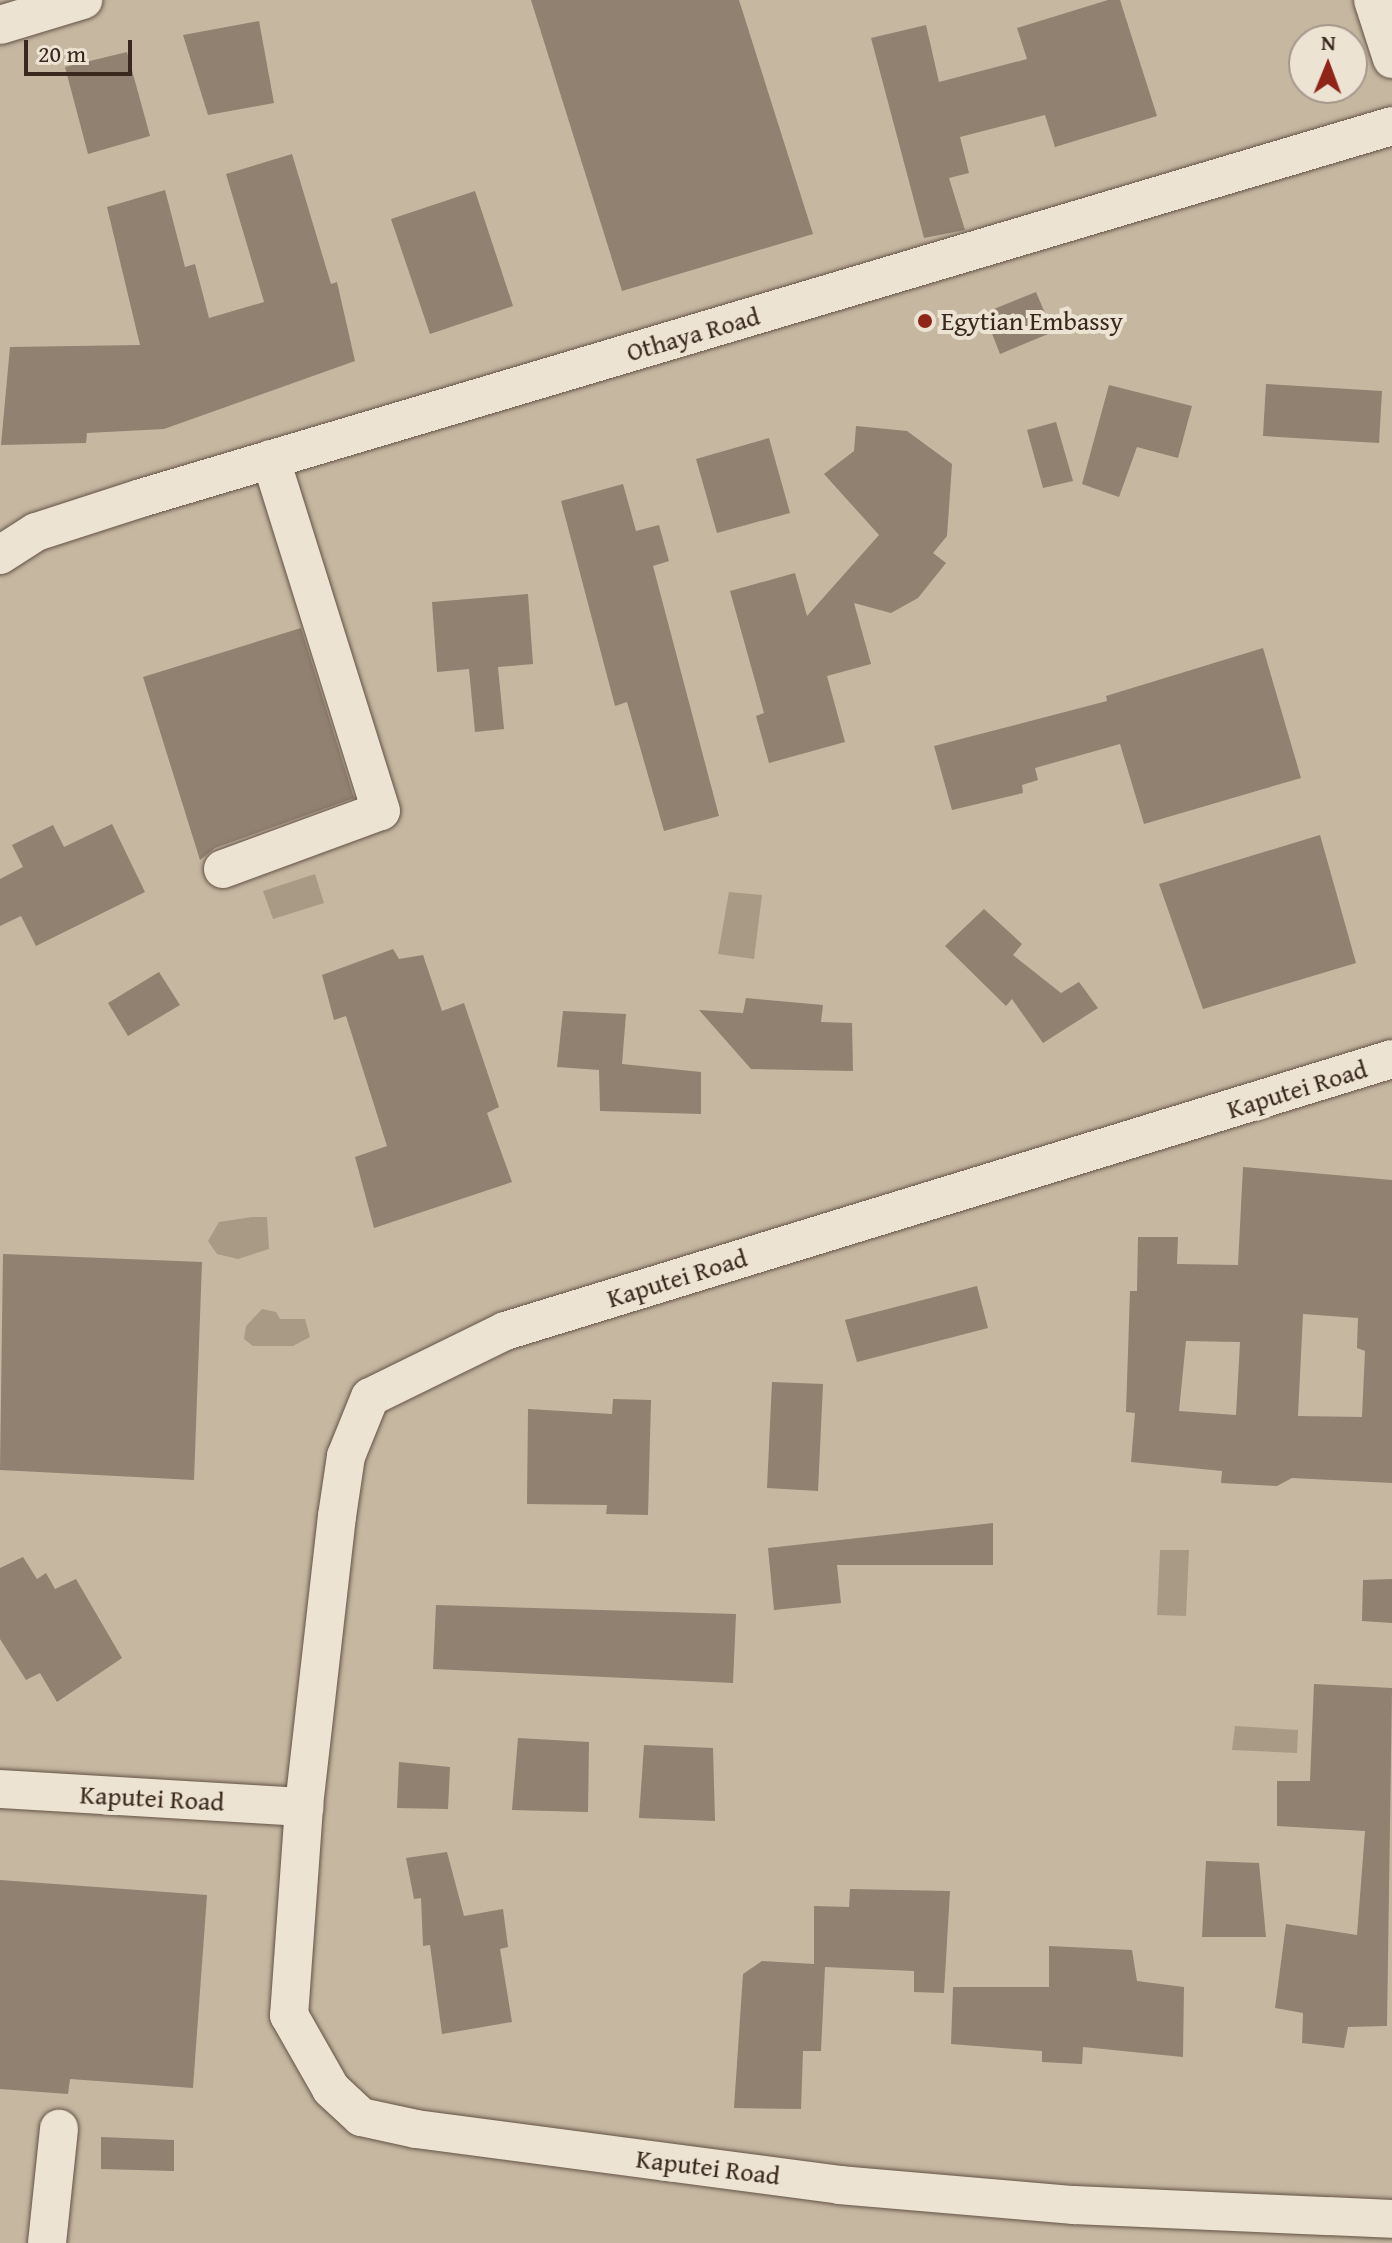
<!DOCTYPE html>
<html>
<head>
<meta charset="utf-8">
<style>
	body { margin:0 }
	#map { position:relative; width:1392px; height:2243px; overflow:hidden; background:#e2d4bb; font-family:"Gentium Book Plus",serif }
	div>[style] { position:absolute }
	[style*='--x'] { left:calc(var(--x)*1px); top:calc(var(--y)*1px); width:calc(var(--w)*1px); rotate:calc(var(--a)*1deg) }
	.green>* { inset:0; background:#c5b7a0 }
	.water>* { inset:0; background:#a99a86 }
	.building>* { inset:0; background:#918170 }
	.roads { filter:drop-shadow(0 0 2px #645346) drop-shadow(0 0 2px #645346) }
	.minor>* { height:38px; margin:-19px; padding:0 19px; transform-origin:19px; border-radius:19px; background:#ece3d3 }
	.dots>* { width:22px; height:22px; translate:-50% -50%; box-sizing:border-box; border:4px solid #ece3d3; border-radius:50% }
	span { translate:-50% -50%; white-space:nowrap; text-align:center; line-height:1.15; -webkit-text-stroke:8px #ece3d3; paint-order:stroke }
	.poi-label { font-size:26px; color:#3a281f }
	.left { translate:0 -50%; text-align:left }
	.street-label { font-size:26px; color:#3a281f }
	.north { position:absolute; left:1288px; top:24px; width:80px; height:80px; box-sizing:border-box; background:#ece3d3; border:2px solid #a5988b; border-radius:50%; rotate:1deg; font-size:22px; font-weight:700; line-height:32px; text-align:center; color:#3a281f }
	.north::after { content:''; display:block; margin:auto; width:28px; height:36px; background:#8f2418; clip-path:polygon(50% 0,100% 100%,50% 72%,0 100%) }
	.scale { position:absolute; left:24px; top:40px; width:108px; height:36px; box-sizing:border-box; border:4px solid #3a281f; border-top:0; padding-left:10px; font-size:24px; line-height:28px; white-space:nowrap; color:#3a281f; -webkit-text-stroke:6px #ece3d3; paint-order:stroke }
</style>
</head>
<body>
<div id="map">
	<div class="green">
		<i style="clip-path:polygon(evenodd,0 0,1392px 0,1392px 2243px,0 2243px,0 0,1304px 40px,1352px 40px,1352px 88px,1304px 88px,1304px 40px)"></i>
	</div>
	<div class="water">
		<i style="clip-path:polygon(315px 874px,324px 903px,273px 919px,263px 891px)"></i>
		<i style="clip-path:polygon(729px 892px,762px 895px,754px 959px,718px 954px)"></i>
		<i style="clip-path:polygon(252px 1217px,267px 1217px,269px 1249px,238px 1259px,217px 1254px,208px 1241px,219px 1222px)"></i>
		<i style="clip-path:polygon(262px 1309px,276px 1312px,280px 1319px,305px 1319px,310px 1337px,293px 1346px,253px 1346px,244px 1339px,246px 1326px)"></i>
		<i style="clip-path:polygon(1160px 1550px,1189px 1550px,1186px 1616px,1157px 1615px)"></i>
		<i style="clip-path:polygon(1235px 1726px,1298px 1730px,1297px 1753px,1232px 1750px)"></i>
	</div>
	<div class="building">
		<i style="clip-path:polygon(531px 0,739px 0,813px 234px,622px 291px)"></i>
		<i style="clip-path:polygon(1108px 0,1120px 0,1157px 116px,1055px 147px,1045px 115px,960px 137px,969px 173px,949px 178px,965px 230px,924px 238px,871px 38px,926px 25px,939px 82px,1027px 59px,1017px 28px)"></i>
		<i style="clip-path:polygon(259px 21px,274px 103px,208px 115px,183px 35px)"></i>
		<i style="clip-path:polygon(127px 52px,150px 136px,88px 154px,65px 67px)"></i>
		<i style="clip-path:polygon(292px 154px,331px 284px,337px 282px,355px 361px,164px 429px,87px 433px,86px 443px,1px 445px,10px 347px,140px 345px,107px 207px,165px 190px,185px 267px,195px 264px,209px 318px,264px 302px,226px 174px)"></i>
		<i style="clip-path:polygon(475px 191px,513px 306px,430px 334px,391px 219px)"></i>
		<i style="clip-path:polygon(1036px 292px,1053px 332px,1000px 354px,984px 313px)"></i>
		<i style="clip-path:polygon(1266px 384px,1382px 391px,1379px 443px,1263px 436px)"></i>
		<i style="clip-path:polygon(1109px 385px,1192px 406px,1178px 458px,1137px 447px,1119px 497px,1082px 484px)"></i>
		<i style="clip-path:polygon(1056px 422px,1073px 481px,1043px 488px,1027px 430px)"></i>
		<i style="clip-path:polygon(856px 426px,907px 431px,952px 464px,947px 536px,933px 553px,946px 563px,918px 598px,891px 613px,854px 603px,871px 664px,827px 676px,845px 742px,769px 763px,756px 716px,764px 713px,730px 591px,795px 573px,807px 616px,879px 535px,824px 474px,854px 451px)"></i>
		<i style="clip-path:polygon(769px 438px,790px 513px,717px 533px,696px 459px)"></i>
		<i style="clip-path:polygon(623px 484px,636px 531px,659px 525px,669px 561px,653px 566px,719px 816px,664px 831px,627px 702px,615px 706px,561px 501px)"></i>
		<i style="clip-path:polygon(528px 594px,533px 664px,498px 667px,504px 729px,475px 732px,469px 669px,437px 672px,432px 602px)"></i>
		<i style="clip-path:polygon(301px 628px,354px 798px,215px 848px,200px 860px,143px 677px)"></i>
		<i style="clip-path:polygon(1263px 648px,1301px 778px,1144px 824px,1120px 744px,1035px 768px,1038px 780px,1022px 785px,1023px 793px,952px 810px,934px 746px,1107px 701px,1106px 696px)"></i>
		<i style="clip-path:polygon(112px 824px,145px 892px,36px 946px,21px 916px,0 926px,0 879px,23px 867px,12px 845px,53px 825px,64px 847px)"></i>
		<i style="clip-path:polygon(1320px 835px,1356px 963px,1203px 1009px,1159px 884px)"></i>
		<i style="clip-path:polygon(984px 909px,1022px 944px,1013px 955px,1061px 993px,1079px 982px,1098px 1008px,1043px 1043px,1012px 999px,1006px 1006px,945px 946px)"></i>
		<i style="clip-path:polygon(393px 949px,399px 959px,423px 955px,442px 1011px,464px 1003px,499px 1107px,487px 1113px,512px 1182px,374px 1228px,355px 1157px,387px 1146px,346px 1016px,334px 1020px,322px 975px)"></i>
		<i style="clip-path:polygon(159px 972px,180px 1005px,128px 1036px,108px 1003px)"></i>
		<i style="clip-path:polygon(746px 998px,823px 1005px,821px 1022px,852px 1023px,853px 1071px,751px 1069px,699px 1010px,743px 1013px)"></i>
		<i style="clip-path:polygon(563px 1011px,626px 1014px,622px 1064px,701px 1072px,701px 1114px,600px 1111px,599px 1070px,557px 1067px)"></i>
		<i style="clip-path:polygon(evenodd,1243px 1167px,1392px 1180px,1392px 1483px,1292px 1478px,1277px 1486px,1221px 1483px,1222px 1471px,1131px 1462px,1135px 1413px,1126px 1412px,1130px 1291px,1137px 1291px,1138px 1237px,1178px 1237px,1177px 1264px,1238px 1265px,1243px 1167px,1303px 1314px,1358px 1318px,1357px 1348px,1365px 1351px,1362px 1417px,1298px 1416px,1303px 1314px,1243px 1167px,1186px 1341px,1240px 1342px,1236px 1415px,1179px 1411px,1186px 1341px)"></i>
		<i style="clip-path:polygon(3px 1254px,202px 1262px,194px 1480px,0 1470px)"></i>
		<i style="clip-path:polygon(977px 1286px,988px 1328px,857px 1362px,845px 1320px)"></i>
		<i style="clip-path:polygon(772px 1382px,823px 1384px,818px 1491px,767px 1488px)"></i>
		<i style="clip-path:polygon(613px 1399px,651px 1400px,648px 1515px,606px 1514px,607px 1505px,527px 1504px,528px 1409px,612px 1414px)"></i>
		<i style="clip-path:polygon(993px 1523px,993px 1565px,837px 1565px,841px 1603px,774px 1610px,768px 1548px)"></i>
		<i style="clip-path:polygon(23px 1557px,37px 1579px,46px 1573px,55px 1589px,76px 1579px,122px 1658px,57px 1702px,40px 1673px,26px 1680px,0 1639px,0 1568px)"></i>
		<i style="clip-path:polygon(1392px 1579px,1392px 1623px,1362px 1621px,1363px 1580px)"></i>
		<i style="clip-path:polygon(436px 1605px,736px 1614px,733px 1683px,433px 1669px)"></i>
		<i style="clip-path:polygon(1314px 1684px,1392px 1688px,1387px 2026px,1348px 2027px,1344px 2048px,1302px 2043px,1303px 2013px,1275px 2008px,1286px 1924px,1357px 1935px,1365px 1831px,1277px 1826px,1277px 1781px,1310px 1781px)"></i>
		<i style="clip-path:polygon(518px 1738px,589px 1742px,588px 1812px,512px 1810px)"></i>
		<i style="clip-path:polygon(644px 1745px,713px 1748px,715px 1821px,639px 1818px)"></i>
		<i style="clip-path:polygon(399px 1762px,450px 1767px,448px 1809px,397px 1808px)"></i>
		<i style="clip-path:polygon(447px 1852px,464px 1916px,503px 1909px,508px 1947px,500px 1949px,512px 2022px,442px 2034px,430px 1945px,423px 1946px,421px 1898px,414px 1899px,406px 1858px)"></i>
		<i style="clip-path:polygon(1206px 1861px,1259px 1863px,1266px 1937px,1202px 1937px)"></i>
		<i style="clip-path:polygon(0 1880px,207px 1895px,193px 2088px,70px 2079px,68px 2094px,0 2089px)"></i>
		<i style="clip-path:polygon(850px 1889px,950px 1891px,944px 1993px,914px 1992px,914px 1971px,825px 1967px,821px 2051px,803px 2051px,801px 2109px,734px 2108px,743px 1974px,762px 1961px,814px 1964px,814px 1906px,849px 1907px)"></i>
		<i style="clip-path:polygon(1049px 1946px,1132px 1950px,1137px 1981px,1184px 1987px,1183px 2057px,1083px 2047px,1082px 2064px,1042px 2062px,1042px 2051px,951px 2044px,953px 1987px,1049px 1987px)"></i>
		<i style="clip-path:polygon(101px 2137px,174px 2140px,174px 2171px,101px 2169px)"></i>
	</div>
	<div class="roads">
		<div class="minor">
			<i style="--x:1373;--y:0;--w:62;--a:72.1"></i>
			<i style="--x:0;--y:25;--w:87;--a:-16.8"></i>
			<i style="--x:0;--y:555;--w:43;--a:-32.6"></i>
			<i style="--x:36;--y:532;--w:110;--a:-17.9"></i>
			<i style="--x:141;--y:498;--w:1305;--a:-16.56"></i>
			<i style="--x:223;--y:869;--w:168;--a:-20.2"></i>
			<i style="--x:381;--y:811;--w:369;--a:-107.4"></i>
			<i style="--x:1392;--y:1059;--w:928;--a:162.95"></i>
			<i style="--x:505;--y:1331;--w:150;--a:153.9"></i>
			<i style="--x:370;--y:1397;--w:64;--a:112.1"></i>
			<i style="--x:346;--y:1456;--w:61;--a:98.5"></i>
			<i style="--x:337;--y:1516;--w:293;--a:96.5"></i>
			<i style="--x:304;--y:1807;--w:209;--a:94.1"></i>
			<i style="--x:289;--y:2015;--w:85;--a:60.4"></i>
			<i style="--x:331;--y:2089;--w:41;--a:43"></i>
			<i style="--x:361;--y:2117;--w:56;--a:12.3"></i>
			<i style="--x:416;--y:2129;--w:427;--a:7.5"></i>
			<i style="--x:839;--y:2185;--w:236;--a:4.9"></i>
			<i style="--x:1074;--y:2205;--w:318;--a:2.5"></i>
			<i style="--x:0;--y:1789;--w:305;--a:3.4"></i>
			<i style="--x:47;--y:2243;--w:115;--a:-84"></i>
		</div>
	</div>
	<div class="dots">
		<i style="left:925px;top:321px;background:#8f2418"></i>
	</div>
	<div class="poi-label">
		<span class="left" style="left:941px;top:321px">Egytian Embassy</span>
	</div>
	<div class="street-label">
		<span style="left:693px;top:334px;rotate:-16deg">Othaya Road</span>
		<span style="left:1297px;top:1089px;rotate:-17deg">Kaputei Road</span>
		<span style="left:677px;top:1278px;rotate:-17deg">Kaputei Road</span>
		<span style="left:152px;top:1798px;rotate:3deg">Kaputei Road</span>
		<span style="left:708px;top:2167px;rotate:7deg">Kaputei Road</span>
	</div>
	<div class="north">N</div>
	<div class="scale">20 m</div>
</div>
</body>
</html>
